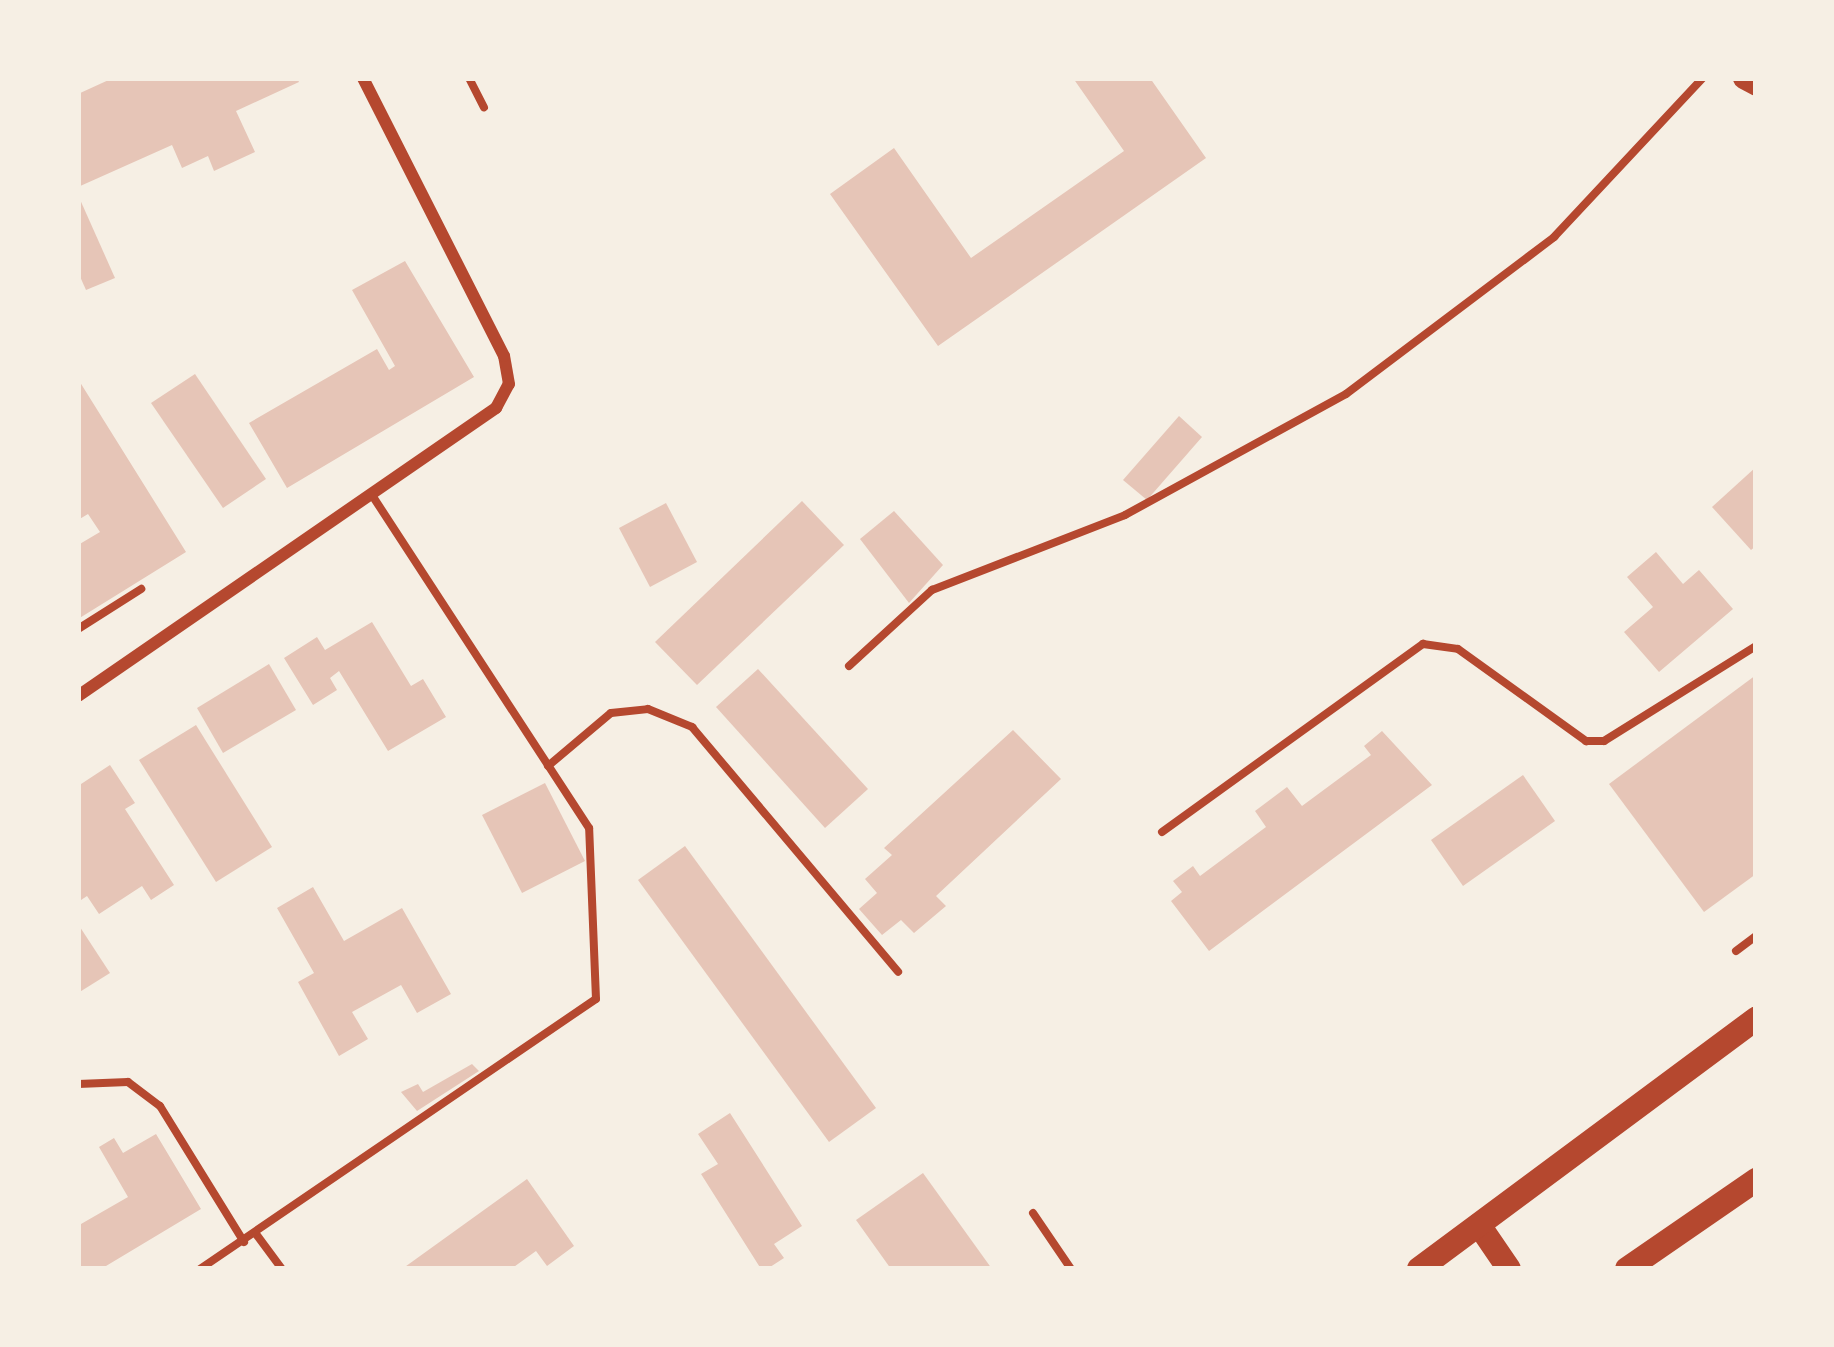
<!DOCTYPE html>
<html>
<head>
<meta charset="utf-8">
<style>
	body { margin:0 }
	#map { position:relative; width:1834px; height:1347px; overflow:hidden; background:#f6efe4; font-family:Raleway,sans-serif }
	div>[style] { position:absolute }
	[style*='--x'] { left:calc(var(--x)*1px); top:calc(var(--y)*1px); width:calc(var(--w)*1px); rotate:calc(var(--a)*1deg) }
	.building>* { inset:0; background:#e6c5b7 }
	.service>* { height:8px; margin:-4px; padding:0 4px; transform-origin:4px; border-radius:4px; background:#b5482f }
	.minor>* { height:12px; margin:-6px; padding:0 6px; transform-origin:6px; border-radius:6px; background:#b5482f }
	.tertiary>* { height:21px; margin:-10.5px; padding:0 10.5px; transform-origin:10.5px; border-radius:10.5px; background:#b5482f }
	.secondary>* { height:24px; margin:-12px; padding:0 12px; transform-origin:12px; border-radius:12px; background:#b5482f }
	span { translate:-50% -50%; white-space:nowrap; text-align:center; line-height:1.15; -webkit-text-stroke:9px #f6efe4; paint-order:stroke }
	.frame { position:absolute; inset:0; border:81px solid #f6efe4; pointer-events:none }
</style>
</head>
<body>
<div id="map">
	<div class="building">
		<i style="clip-path:polygon(113px 78px,297px 78px,299px 82px,236px 111px,255px 152px,214px 171px,208px 156px,182px 168px,172px 145px,78px 187px,78px 94px)"></i>
		<i style="clip-path:polygon(1073px 78px,1150px 78px,1206px 158px,938px 346px,830px 194px,894px 148px,971px 258px,1124px 151px)"></i>
		<i style="clip-path:polygon(78px 195px,115px 278px,86px 290px,78px 272px)"></i>
		<i style="clip-path:polygon(405px 261px,474px 377px,287px 488px,249px 423px,377px 349px,389px 370px,395px 366px,352px 290px)"></i>
		<i style="clip-path:polygon(195px 374px,266px 479px,223px 508px,151px 403px)"></i>
		<i style="clip-path:polygon(78px 379px,186px 552px,78px 619px,78px 545px,100px 532px,88px 514px,78px 520px)"></i>
		<i style="clip-path:polygon(1179px 416px,1202px 437px,1147px 500px,1123px 480px)"></i>
		<i style="clip-path:polygon(1756px 467px,1756px 546px,1751px 550px,1712px 507px)"></i>
		<i style="clip-path:polygon(802px 501px,844px 545px,697px 685px,655px 642px)"></i>
		<i style="clip-path:polygon(666px 503px,697px 562px,650px 587px,619px 528px)"></i>
		<i style="clip-path:polygon(894px 511px,943px 565px,909px 603px,860px 539px)"></i>
		<i style="clip-path:polygon(1656px 552px,1683px 584px,1699px 570px,1733px 609px,1659px 672px,1624px 632px,1653px 607px,1627px 577px)"></i>
		<i style="clip-path:polygon(372px 622px,411px 686px,423px 679px,446px 717px,388px 751px,339px 671px,330px 678px,337px 690px,313px 705px,284px 658px,317px 637px,325px 650px)"></i>
		<i style="clip-path:polygon(269px 664px,296px 710px,223px 753px,197px 708px)"></i>
		<i style="clip-path:polygon(758px 669px,868px 789px,825px 828px,716px 707px)"></i>
		<i style="clip-path:polygon(1756px 675px,1756px 874px,1704px 912px,1609px 784px)"></i>
		<i style="clip-path:polygon(196px 725px,272px 847px,216px 882px,139px 760px)"></i>
		<i style="clip-path:polygon(1013px 730px,1061px 779px,936px 896px,946px 906px,914px 933px,901px 920px,882px 935px,859px 909px,877px 893px,865px 879px,892px 855px,884px 848px)"></i>
		<i style="clip-path:polygon(1382px 731px,1432px 785px,1209px 951px,1171px 901px,1182px 892px,1173px 881px,1193px 866px,1200px 876px,1266px 827px,1255px 811px,1287px 787px,1302px 806px,1371px 755px,1364px 746px)"></i>
		<i style="clip-path:polygon(110px 765px,135px 803px,125px 809px,174px 885px,151px 900px,142px 886px,99px 914px,87px 896px,78px 902px,78px 786px)"></i>
		<i style="clip-path:polygon(1523px 775px,1555px 821px,1463px 886px,1431px 840px)"></i>
		<i style="clip-path:polygon(545px 783px,585px 861px,522px 893px,482px 815px)"></i>
		<i style="clip-path:polygon(685px 846px,876px 1108px,829px 1142px,638px 880px)"></i>
		<i style="clip-path:polygon(313px 887px,344px 941px,402px 908px,451px 994px,417px 1013px,401px 985px,352px 1012px,368px 1039px,339px 1056px,298px 982px,314px 973px,277px 908px)"></i>
		<i style="clip-path:polygon(78px 924px,110px 973px,78px 993px)"></i>
		<i style="clip-path:polygon(472px 1064px,479px 1071px,417px 1111px,401px 1092px,418px 1084px,423px 1092px)"></i>
		<i style="clip-path:polygon(730px 1113px,802px 1226px,774px 1244px,784px 1258px,767px 1269px,761px 1269px,701px 1174px,718px 1164px,698px 1134px)"></i>
		<i style="clip-path:polygon(156px 1134px,201px 1209px,101px 1269px,78px 1269px,78px 1219px,81px 1224px,128px 1197px,99px 1147px,114px 1138px,123px 1153px)"></i>
		<i style="clip-path:polygon(923px 1173px,992px 1269px,891px 1269px,856px 1220px)"></i>
		<i style="clip-path:polygon(527px 1179px,574px 1246px,547px 1266px,536px 1251px,511px 1269px,402px 1269px)"></i>
	</div>
	<div class="service">
		<i style="--x:469;--y:78;--w:33;--a:63"></i>
		<i style="--x:78;--y:629;--w:75;--a:-32.4"></i>
		<i style="--x:849;--y:666;--w:113;--a:-42.5"></i>
		<i style="--x:932;--y:590;--w:207;--a:-21.2"></i>
		<i style="--x:1125;--y:515;--w:252;--a:-28.7"></i>
		<i style="--x:1346;--y:394;--w:261;--a:-37"></i>
		<i style="--x:1554;--y:237;--w:218;--a:-46.9"></i>
		<i style="--x:548;--y:766;--w:82;--a:-40.1"></i>
		<i style="--x:611;--y:713;--w:37;--a:-6"></i>
		<i style="--x:648;--y:709;--w:48;--a:22.2"></i>
		<i style="--x:692;--y:727;--w:320;--a:49.9"></i>
		<i style="--x:1162;--y:832;--w:322;--a:-35.8"></i>
		<i style="--x:1423;--y:644;--w:35;--a:8"></i>
		<i style="--x:1458;--y:649;--w:158;--a:35.7"></i>
		<i style="--x:1586;--y:741;--w:18;--a:0"></i>
		<i style="--x:1604;--y:741;--w:179;--a:-32"></i>
		<i style="--x:1736;--y:951;--w:25;--a:-37"></i>
		<i style="--x:78;--y:1084;--w:50;--a:-2.3"></i>
		<i style="--x:128;--y:1082;--w:40;--a:37"></i>
		<i style="--x:160;--y:1106;--w:160;--a:58.3"></i>
		<i style="--x:1033;--y:1213;--w:68;--a:55.8"></i>
		<i style="--x:256;--y:1234;--w:44;--a:53.4"></i>
		<i style="--x:200;--y:1269;--w:479;--a:-34.3"></i>
		<i style="--x:596;--y:999;--w:171;--a:-92.3"></i>
		<i style="--x:589;--y:828;--w:399;--a:-123.1"></i>
	</div>
	<div class="minor">
		<i style="--x:78;--y:696;--w:508;--a:-34.57"></i>
		<i style="--x:496;--y:408;--w:27;--a:-62"></i>
		<i style="--x:509;--y:384;--w:28;--a:-100"></i>
		<i style="--x:504;--y:356;--w:312;--a:-116.9"></i>
	</div>
	<div class="tertiary">
		<i style="--x:1743;--y:78;--w:15;--a:28"></i>
	</div>
	<div class="secondary">
		<i style="--x:1479;--y:1225;--w:53;--a:55.7"></i>
		<i style="--x:1419;--y:1269;--w:420;--a:-36.6"></i>
		<i style="--x:1627;--y:1269;--w:157;--a:-34.6"></i>
	</div>
	<div class="frame"></div>
</div>
</body>
</html>
